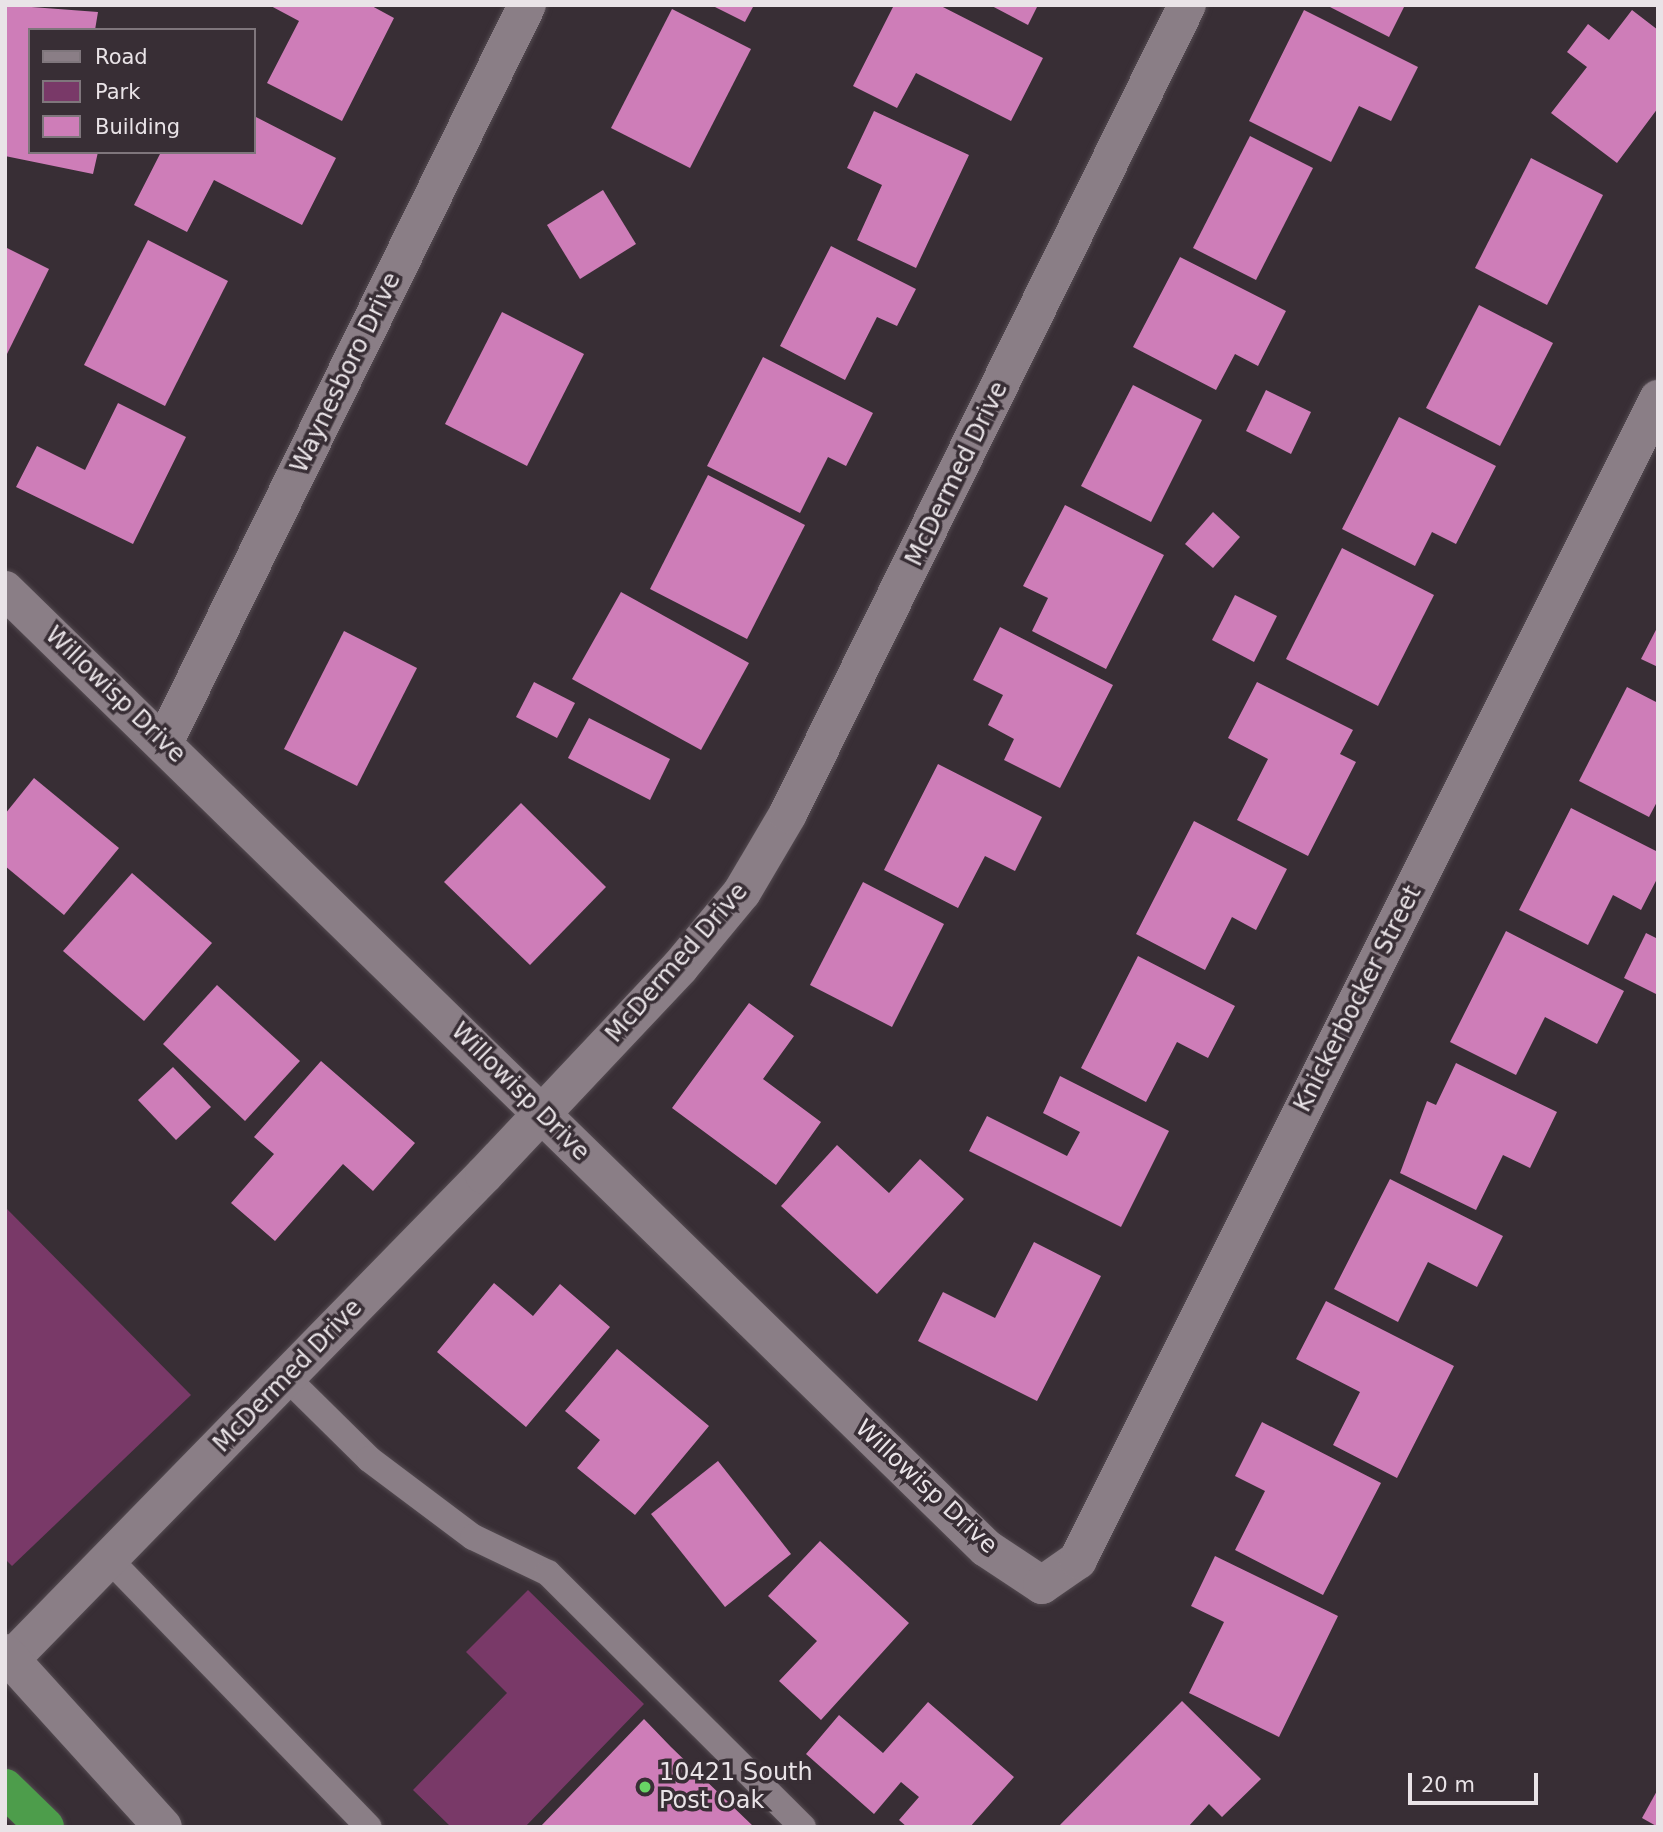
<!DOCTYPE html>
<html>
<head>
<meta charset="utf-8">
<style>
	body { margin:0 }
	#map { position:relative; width:1663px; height:1832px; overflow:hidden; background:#382e35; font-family:"DejaVu Sans",sans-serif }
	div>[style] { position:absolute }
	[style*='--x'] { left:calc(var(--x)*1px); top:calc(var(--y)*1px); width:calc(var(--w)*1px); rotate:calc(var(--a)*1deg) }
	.green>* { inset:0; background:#793968 }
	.building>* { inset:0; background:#ce7db8 }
	.roads { filter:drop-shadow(0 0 2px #544b51) drop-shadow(0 0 2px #544b51) }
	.service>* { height:26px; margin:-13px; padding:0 13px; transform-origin:13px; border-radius:13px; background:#8a7e86 }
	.minor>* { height:38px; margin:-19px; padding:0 19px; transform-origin:19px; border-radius:19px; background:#8a7e86 }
	.secondary>* { height:38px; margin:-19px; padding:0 19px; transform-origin:19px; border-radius:19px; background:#8a7e86 }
	.motorway>* { height:38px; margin:-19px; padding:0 19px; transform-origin:19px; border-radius:19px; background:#4d9d4b }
	.dots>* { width:19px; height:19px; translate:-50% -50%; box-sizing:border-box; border:4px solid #382e35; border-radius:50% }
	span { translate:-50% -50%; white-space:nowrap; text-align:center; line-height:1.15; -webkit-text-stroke:7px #382e35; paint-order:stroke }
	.street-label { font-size:24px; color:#e9e3e7 }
	.poi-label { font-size:24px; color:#e9e3e7 }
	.left { translate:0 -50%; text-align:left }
	.frame { position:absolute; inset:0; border:7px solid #e9e3e7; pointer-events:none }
	.legend { position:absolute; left:28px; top:28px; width:228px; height:126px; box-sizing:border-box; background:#382e35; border:2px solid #7f767c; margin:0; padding:9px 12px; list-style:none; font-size:21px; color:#e9e3e7 }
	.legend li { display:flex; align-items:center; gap:14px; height:35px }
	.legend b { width:35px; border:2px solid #7f767c }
	.scale { position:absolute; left:1408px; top:1773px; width:130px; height:32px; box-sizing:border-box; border:4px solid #e9e3e7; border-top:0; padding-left:9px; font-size:21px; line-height:24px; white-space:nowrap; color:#e9e3e7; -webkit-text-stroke:5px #382e35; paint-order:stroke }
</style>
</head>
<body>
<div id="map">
	<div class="green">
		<i style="clip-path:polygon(5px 1207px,191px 1395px,12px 1566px,5px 1559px)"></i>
		<i style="clip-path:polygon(528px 1590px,644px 1704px,525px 1827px,451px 1827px,413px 1790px,507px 1693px,466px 1652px)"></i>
	</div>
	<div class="building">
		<i style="clip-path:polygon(5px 5px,98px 12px,95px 30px,30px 30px,30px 152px,98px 152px,93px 174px,5px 156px)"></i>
		<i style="clip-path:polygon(269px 5px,370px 5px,394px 18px,342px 121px,267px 83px,299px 21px)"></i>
		<i style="clip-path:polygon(711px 5px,754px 5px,745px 22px)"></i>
		<i style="clip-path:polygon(894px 5px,939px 5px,1043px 58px,1011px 121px,916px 73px,897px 108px,853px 86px)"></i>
		<i style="clip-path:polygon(990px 5px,1038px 5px,1028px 25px)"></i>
		<i style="clip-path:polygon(1326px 5px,1405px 5px,1389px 37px)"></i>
		<i style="clip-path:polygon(672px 9px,751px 49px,690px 168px,611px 128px)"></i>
		<i style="clip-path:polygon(1304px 10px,1418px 67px,1391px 121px,1359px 106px,1331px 162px,1249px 121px)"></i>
		<i style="clip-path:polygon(1632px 10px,1658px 30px,1658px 108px,1617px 163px,1551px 113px,1587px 67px,1567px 52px,1588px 24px,1609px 40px)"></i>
		<i style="clip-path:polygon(874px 111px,969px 155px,916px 268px,857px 240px,882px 185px,847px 168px)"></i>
		<i style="clip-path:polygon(254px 116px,336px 158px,302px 225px,214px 180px,187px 232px,134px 205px,161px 152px,254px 152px)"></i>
		<i style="clip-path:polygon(1250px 136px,1313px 168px,1256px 280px,1193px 248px)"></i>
		<i style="clip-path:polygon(1531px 158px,1603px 195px,1547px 305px,1475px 268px)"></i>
		<i style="clip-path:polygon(603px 190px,636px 244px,580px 279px,547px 225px)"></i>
		<i style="clip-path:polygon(148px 240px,228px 281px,165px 406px,84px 365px)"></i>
		<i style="clip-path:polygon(831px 246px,916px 289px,897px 326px,877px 317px,845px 380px,780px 346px)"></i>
		<i style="clip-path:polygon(5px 247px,49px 269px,5px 358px)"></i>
		<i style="clip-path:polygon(1180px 257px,1286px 311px,1258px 366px,1235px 354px,1216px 390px,1133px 347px)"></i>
		<i style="clip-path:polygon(1479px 305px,1553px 343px,1500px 446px,1426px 408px)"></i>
		<i style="clip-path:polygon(502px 312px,584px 354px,527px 466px,445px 424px)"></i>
		<i style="clip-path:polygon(763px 357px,873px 413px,846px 466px,828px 457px,800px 513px,707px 466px)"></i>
		<i style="clip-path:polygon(1133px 385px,1202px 420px,1151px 522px,1081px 486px)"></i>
		<i style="clip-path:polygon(1266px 390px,1311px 412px,1291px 454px,1246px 431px)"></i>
		<i style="clip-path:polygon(118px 403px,186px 437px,133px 544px,16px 487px,37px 446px,85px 470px)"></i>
		<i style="clip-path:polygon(1399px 417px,1496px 466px,1456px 544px,1432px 532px,1415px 566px,1342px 529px)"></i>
		<i style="clip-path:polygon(708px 475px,805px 525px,747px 639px,650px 589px)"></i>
		<i style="clip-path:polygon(1065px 505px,1164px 555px,1106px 669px,1032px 631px,1048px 598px,1023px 586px)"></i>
		<i style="clip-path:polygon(1213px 512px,1240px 537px,1213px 568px,1185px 544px)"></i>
		<i style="clip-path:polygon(1342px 548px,1434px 595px,1378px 706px,1286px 659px)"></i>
		<i style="clip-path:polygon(621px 592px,749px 663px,701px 750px,572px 679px)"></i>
		<i style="clip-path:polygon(1235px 595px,1277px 616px,1254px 662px,1212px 640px)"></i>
		<i style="clip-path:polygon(1658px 626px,1658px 667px,1641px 659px)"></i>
		<i style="clip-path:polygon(1000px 627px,1113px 685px,1060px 788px,1004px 760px,1014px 739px,988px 725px,1003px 695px,973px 680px)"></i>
		<i style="clip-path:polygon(344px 631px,417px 668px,357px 786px,284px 749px)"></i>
		<i style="clip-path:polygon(534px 682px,575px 703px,557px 738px,516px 717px)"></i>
		<i style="clip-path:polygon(1257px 682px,1353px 730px,1340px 754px,1356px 762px,1308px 856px,1237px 820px,1268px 759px,1228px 738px)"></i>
		<i style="clip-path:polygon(1627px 687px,1658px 703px,1658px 800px,1649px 817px,1579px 781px)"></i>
		<i style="clip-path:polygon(589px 718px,670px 759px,650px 800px,568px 758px)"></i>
		<i style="clip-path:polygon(938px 764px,1042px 817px,1015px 871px,985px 856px,958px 908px,884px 870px)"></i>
		<i style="clip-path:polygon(34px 778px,119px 848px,64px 915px,5px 866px,5px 814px)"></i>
		<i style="clip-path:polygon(521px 803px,606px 887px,530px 965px,444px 882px)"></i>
		<i style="clip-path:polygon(1571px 808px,1658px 852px,1658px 877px,1641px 910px,1613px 895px,1588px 945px,1519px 910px)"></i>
		<i style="clip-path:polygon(1194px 821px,1287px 869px,1256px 930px,1232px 917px,1205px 970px,1136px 934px)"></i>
		<i style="clip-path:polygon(132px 873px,212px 943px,144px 1021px,63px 951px)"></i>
		<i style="clip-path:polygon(863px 882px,944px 924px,892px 1027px,810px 985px)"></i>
		<i style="clip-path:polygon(1506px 931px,1624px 991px,1597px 1044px,1545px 1017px,1516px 1075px,1450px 1042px)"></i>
		<i style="clip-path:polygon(1646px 933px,1658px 939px,1658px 995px,1624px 978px)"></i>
		<i style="clip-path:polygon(1138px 956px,1235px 1006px,1208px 1058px,1177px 1042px,1146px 1102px,1081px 1068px)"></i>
		<i style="clip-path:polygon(217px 985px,300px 1061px,245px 1121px,163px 1044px)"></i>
		<i style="clip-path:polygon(749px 1003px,794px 1036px,763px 1079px,821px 1122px,776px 1185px,672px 1108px)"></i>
		<i style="clip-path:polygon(321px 1061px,415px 1143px,373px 1191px,343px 1164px,275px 1241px,231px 1203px,274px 1154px,254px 1137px)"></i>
		<i style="clip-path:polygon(1456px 1063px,1557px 1112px,1530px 1168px,1503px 1155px,1476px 1210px,1400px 1173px,1427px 1101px,1436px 1105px)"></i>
		<i style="clip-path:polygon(173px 1067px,211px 1107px,176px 1140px,138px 1100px)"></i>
		<i style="clip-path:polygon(1060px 1076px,1169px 1131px,1121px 1227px,969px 1151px,987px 1116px,1067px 1156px,1080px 1132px,1043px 1113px)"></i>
		<i style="clip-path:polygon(837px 1145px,889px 1193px,920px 1159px,964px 1199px,877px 1294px,781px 1206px)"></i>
		<i style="clip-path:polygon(1390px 1179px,1503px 1236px,1477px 1287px,1428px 1262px,1398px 1322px,1334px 1289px)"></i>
		<i style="clip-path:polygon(1034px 1242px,1101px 1276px,1037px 1401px,918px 1341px,943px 1292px,995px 1318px)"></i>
		<i style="clip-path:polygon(494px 1283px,533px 1316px,560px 1284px,610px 1327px,526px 1427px,437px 1352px)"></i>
		<i style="clip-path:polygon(1326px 1301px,1454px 1366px,1397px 1478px,1333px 1445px,1360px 1392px,1296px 1359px)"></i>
		<i style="clip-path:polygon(617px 1349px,709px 1426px,635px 1515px,577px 1468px,600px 1440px,565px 1411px)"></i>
		<i style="clip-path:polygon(1262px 1422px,1381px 1483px,1323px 1595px,1235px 1550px,1265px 1491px,1235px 1476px)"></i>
		<i style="clip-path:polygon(718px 1461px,791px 1554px,725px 1607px,651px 1514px)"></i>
		<i style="clip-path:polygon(820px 1541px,909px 1623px,821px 1720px,779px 1681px,817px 1641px,768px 1596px)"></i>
		<i style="clip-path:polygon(1215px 1556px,1338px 1616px,1279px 1737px,1189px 1693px,1224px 1622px,1191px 1606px)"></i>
		<i style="clip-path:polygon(1182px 1701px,1261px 1779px,1222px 1817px,1209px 1804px,1188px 1827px,1058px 1827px)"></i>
		<i style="clip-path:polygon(928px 1702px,1014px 1777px,970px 1827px,907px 1827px,899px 1820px,919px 1797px,901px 1782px,874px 1814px,806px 1754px,839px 1715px,883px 1753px)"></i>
		<i style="clip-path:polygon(644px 1719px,671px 1747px,754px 1827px,540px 1827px)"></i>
		<i style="clip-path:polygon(1658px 1789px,1658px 1827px,1642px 1818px)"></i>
	</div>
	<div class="roads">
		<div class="service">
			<i style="--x:287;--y:1378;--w:115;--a:44.6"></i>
			<i style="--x:369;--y:1459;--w:130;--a:36.9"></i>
			<i style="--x:473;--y:1537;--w:83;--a:25.6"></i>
			<i style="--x:548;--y:1573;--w:360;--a:44.9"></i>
			<i style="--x:109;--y:1559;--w:373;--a:45.9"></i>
		</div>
		<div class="minor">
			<i style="--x:5;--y:590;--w:1371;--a:44.32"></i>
			<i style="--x:986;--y:1548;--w:67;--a:33.5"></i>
			<i style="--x:1042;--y:1585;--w:44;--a:-34.8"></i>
			<i style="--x:1078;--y:1560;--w:1298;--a:-63.45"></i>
			<i style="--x:165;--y:741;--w:820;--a:-63.81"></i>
			<i style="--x:11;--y:1659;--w:677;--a:-45.66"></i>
			<i style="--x:484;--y:1175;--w:286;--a:-46.7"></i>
			<i style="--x:680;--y:967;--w:97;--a:-50.4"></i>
			<i style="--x:742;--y:892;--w:91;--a:-59.5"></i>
			<i style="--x:788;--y:814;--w:902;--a:-63.75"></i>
		</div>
		<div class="secondary">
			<i style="--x:5;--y:1653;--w:235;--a:47.8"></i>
		</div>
		<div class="motorway">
			<i style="--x:5;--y:1788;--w:56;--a:44.3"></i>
		</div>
	</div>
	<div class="dots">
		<i style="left:645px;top:1787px;background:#68d465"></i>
	</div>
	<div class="street-label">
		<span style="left:346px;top:373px;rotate:-64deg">Waynesboro Drive</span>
		<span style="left:957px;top:474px;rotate:-64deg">McDermed Drive</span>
		<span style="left:115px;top:695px;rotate:44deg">Willowisp Drive</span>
		<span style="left:677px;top:963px;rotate:-49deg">McDermed Drive</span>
		<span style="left:1358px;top:999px;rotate:-63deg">Knickerbocker Street</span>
		<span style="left:520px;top:1092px;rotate:45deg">Willowisp Drive</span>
		<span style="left:288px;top:1376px;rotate:-46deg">McDermed Drive</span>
		<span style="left:926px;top:1487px;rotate:43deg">Willowisp Drive</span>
	</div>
	<div class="poi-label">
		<span class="left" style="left:659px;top:1787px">10421 South<br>Post Oak</span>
	</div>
	<div class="frame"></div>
	<ul class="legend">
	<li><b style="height:9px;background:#8a7e86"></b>Road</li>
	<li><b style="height:19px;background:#793968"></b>Park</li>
	<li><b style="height:19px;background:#ce7db8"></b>Building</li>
	</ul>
	<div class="scale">20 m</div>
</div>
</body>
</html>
